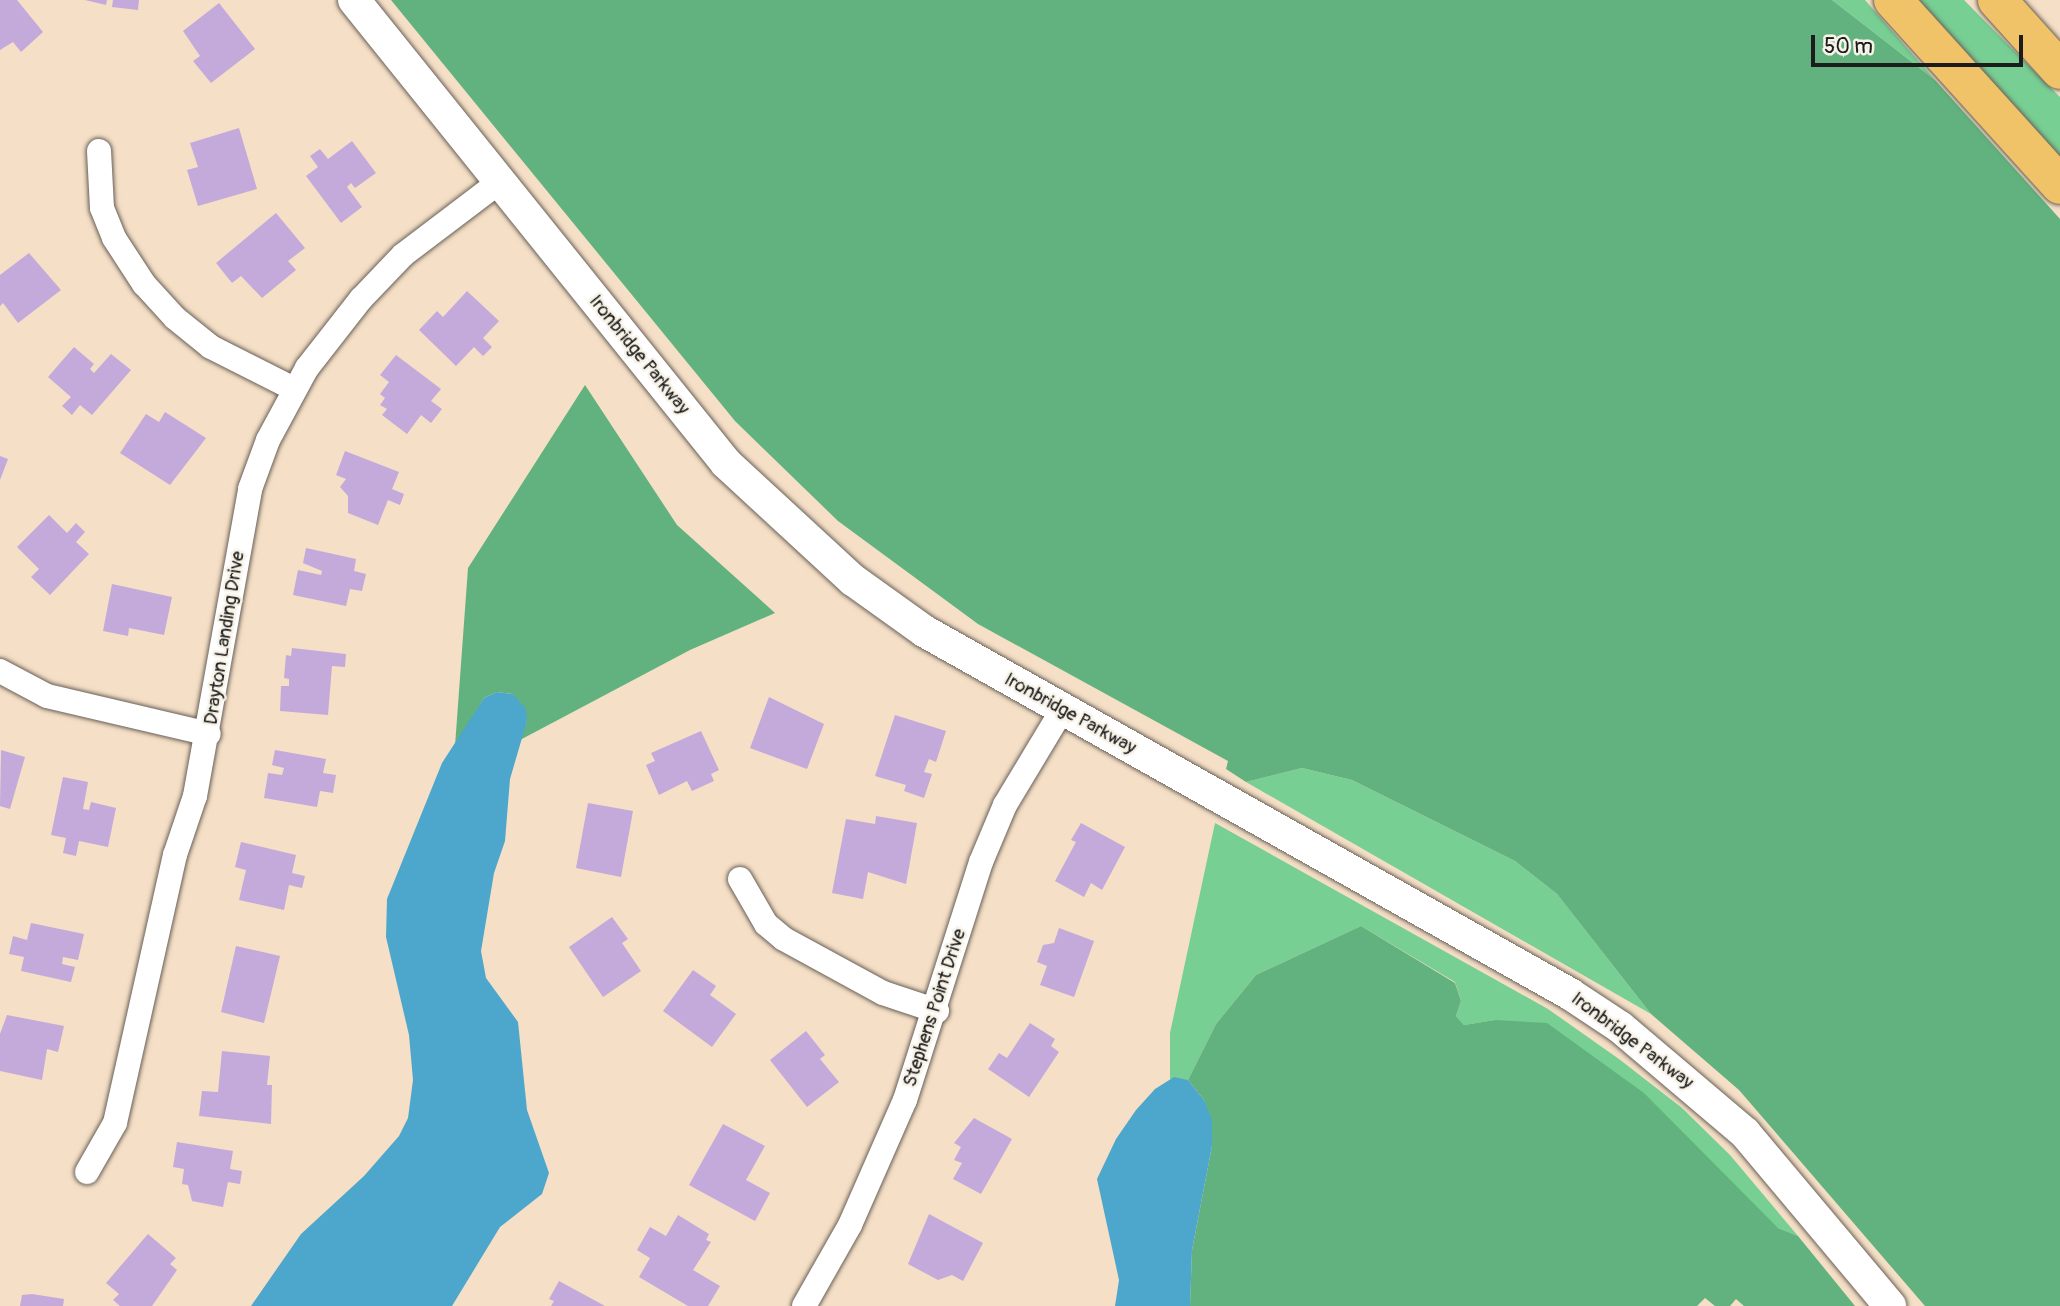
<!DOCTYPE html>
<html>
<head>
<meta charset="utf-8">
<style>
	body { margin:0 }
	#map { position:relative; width:2060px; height:1306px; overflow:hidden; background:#f5dfc6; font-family:Pangolin,sans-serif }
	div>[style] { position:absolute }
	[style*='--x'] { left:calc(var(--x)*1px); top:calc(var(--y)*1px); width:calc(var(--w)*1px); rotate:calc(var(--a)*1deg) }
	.green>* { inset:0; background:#77cf94 }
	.forest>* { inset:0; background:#61b27e }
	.water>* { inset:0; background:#4da6cb }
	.building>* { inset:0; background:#c4aadb }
	.roads { filter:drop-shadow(0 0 2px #686058) drop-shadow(0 0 2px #686058) }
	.minor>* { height:24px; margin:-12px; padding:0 12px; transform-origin:12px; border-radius:12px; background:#fff }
	.tertiary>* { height:32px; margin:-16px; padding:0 16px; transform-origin:16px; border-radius:16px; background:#fff }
	.primary>* { height:38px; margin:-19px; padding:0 19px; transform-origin:19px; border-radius:19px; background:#f1c369 }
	span { translate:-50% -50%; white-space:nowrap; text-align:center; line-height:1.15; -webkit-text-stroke:5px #f7f3e8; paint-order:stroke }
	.street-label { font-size:19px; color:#1c1c1c }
	.scale { position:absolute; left:1811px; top:35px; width:212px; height:32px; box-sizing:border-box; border:4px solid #1c1c1c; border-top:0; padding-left:9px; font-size:21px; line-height:24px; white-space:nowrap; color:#1c1c1c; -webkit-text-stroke:5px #f7f3e8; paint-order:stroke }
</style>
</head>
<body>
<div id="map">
	<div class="green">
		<i style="clip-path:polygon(1832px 0,1865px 0,1935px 80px)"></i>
		<i style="clip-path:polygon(1912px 0,1964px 0,2060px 97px,2060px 166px)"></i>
		<i style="clip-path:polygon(1302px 768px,1352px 780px,1515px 861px,1557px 894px,1651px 1014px,1246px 782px)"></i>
		<i style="clip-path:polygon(1215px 823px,1548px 1009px,1619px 1059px,1682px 1108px,1730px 1155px,1798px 1236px,1778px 1228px,1495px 1020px,1464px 1025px,1456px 1016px,1461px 1001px,1455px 982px,1361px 926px,1256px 975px,1216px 1024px,1188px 1080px,1170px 1079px,1170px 1033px)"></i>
	</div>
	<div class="forest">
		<i style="clip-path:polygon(391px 0,1832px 0,1935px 80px,2060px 219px,2060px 1306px,1925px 1306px,1739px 1090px,1651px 1014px,1557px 894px,1515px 861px,1352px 780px,1302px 768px,1246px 782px,1226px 769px,1228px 761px,978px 624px,838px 521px,735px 421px)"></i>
		<i style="clip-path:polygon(585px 385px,677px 525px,775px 613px,690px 650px,520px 740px,527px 721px,513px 694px,497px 692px,484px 698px,455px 746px,468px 568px)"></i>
		<i style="clip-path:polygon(1361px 926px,1455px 983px,1461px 1001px,1456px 1016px,1464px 1025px,1495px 1020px,1547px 1023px,1644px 1093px,1778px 1228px,1798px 1236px,1855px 1306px,1744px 1306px,1736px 1299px,1730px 1306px,1715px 1306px,1705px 1298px,1697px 1306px,1190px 1306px,1192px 1250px,1212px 1146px,1204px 1100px,1188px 1080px,1216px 1024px,1256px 975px)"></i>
	</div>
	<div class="water">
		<i style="clip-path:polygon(497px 692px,513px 694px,526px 709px,527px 721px,510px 779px,505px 841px,494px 873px,481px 951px,486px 978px,518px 1022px,527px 1110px,549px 1173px,542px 1194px,500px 1227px,452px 1306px,251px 1306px,301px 1234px,364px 1176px,399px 1136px,408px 1118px,413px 1080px,409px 1035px,386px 937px,387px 899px,442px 763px,484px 698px)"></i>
		<i style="clip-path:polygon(1174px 1077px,1188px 1080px,1204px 1100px,1212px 1120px,1212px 1146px,1192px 1250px,1190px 1306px,1115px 1306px,1119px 1280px,1097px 1179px,1116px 1139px,1136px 1110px,1155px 1089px)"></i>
	</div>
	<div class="building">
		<i style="clip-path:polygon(0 0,17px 0,43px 32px,21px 52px,13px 42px,0 50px)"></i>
		<i style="clip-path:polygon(85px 0,107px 0,106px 5px)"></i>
		<i style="clip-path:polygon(113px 0,139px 0,138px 10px,112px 7px)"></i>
		<i style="clip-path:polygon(219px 3px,255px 49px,211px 83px,193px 61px,200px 56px,183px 31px)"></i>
		<i style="clip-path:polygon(239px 128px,257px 189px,198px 206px,187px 170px,198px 167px,190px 143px)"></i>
		<i style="clip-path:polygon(352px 141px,376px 173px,355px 188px,351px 183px,347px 187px,362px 207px,341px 223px,306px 176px,318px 167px,310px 156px,320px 149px,328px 159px)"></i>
		<i style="clip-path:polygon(276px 213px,305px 248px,288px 261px,296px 270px,262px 298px,241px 276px,232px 283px,216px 263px)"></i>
		<i style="clip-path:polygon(29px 253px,61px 290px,18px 323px,3px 303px,0 306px,0 275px)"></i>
		<i style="clip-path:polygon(467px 291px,499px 321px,483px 338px,492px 347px,483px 356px,474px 347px,456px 366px,419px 330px,437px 311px,443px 317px)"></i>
		<i style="clip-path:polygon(74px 347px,94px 364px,90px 369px,94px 373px,111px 354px,131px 370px,92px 415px,80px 405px,72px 415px,62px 406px,71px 397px,48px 377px)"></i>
		<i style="clip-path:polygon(396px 355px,441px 389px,431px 401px,442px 409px,431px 423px,421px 415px,407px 434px,382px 415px,387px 409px,380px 405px,385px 398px,380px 394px,389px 382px,380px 375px)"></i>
		<i style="clip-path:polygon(165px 412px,206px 438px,170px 485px,120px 453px,146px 414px,159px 422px)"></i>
		<i style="clip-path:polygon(345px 451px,399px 472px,392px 489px,404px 494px,400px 505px,388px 500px,378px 525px,348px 513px,348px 496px,340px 487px,346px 479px,336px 475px)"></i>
		<i style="clip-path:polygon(0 456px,8px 459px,0 480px)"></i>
		<i style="clip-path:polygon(49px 515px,67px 533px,76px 523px,85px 532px,76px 542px,89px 554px,50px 595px,31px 577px,39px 569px,17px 547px)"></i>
		<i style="clip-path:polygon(306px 548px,356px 559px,354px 571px,366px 574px,362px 591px,350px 589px,346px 606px,293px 595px,298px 570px,321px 575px,322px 571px,303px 563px)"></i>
		<i style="clip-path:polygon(112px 584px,172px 597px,164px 635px,129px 628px,128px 636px,103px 631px)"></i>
		<i style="clip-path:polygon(292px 648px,346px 654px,345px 667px,332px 666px,328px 715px,280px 711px,281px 686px,289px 686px,289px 679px,284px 678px,286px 655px,291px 656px)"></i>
		<i style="clip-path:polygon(769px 697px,824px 724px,807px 769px,750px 748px)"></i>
		<i style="clip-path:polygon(895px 715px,946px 731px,936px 762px,929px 759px,924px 772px,932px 774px,924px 798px,904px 791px,906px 785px,875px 776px)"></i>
		<i style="clip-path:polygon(701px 731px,719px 770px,711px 774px,714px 781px,692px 791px,687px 781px,659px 795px,646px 765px,655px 761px,651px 753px)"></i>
		<i style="clip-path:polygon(1px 750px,25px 757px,10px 809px,0 806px)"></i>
		<i style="clip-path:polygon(275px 750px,326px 759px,323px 773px,336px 775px,333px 793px,320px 791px,317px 807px,264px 798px,268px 773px,282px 775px,284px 768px,272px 765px)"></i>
		<i style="clip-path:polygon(63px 777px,88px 782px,83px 809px,89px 810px,91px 802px,116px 808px,108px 847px,79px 841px,76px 856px,63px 853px,66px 838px,51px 835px)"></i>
		<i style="clip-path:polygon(588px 803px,633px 811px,621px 877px,576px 868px)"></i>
		<i style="clip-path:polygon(876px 816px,917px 823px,906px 884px,868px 872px,863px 899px,832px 893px,846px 819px,875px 824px)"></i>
		<i style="clip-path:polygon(1081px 823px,1125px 847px,1102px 890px,1091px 883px,1084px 897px,1055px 881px,1076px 842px,1071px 840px)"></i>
		<i style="clip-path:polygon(241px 842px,296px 855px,292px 873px,305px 876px,302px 888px,289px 885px,284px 910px,239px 900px,246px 870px,235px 867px)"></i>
		<i style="clip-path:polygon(612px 917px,628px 939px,622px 943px,641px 971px,603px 997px,569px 947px)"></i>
		<i style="clip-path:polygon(31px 923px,84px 934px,78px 960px,63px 957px,62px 964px,75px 967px,71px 982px,21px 971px,24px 957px,9px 954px,13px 936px,27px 940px)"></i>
		<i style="clip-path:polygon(1059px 928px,1094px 941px,1074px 997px,1040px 985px,1047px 966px,1037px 962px,1043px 945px,1054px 943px)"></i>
		<i style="clip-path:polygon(236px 946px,280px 956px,264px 1023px,221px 1012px)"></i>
		<i style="clip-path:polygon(693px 970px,716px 986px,710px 995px,736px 1014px,712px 1047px,663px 1011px)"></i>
		<i style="clip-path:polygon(7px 1015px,64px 1026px,58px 1052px,47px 1049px,42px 1080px,0 1071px,0 1034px)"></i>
		<i style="clip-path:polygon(1030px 1023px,1055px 1039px,1051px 1046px,1059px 1052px,1029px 1097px,988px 1069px,999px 1053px,1007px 1058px)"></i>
		<i style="clip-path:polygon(806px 1031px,825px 1055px,820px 1059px,839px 1082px,807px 1107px,770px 1060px)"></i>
		<i style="clip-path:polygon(222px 1051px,270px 1056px,267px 1085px,272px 1085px,271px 1124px,199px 1116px,202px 1091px,218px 1092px)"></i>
		<i style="clip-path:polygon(974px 1118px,1012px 1139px,981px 1194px,953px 1179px,962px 1163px,954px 1160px,961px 1147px,954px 1143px)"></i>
		<i style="clip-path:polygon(723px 1124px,765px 1146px,746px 1180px,770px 1193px,755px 1221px,689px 1185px)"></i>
		<i style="clip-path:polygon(177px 1142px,233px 1151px,230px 1169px,242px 1171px,240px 1184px,228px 1182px,223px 1207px,192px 1201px,188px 1185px,182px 1184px,184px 1169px,173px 1167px)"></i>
		<i style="clip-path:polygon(929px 1214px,983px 1243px,963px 1281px,952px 1275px,938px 1280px,908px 1264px)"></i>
		<i style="clip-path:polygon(678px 1215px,709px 1234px,706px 1240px,711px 1242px,693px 1270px,720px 1286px,708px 1306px,688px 1306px,639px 1277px,650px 1258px,637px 1250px,650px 1227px,666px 1236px)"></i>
		<i style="clip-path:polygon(148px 1234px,176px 1258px,170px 1264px,177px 1270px,152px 1306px,120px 1306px,113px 1300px,119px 1294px,106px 1283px)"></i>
		<i style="clip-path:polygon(559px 1281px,605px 1306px,551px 1306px,554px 1301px,549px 1299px)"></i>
		<i style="clip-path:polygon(32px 1294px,64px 1299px,63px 1306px,20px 1306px,22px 1295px)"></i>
	</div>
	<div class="roads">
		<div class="minor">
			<i style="--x:99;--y:151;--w:57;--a:87"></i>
			<i style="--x:102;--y:208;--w:32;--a:68"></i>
			<i style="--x:114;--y:238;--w:55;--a:56.9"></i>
			<i style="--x:144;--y:284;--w:46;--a:47.6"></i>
			<i style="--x:175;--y:318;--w:46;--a:38.9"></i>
			<i style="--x:211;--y:347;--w:93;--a:26.8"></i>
			<i style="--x:0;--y:671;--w:53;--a:28"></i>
			<i style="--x:47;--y:696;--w:166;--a:13.2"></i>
			<i style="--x:740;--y:879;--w:52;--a:60"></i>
			<i style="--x:766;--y:924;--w:23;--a:40"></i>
			<i style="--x:784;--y:939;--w:113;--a:28.6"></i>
			<i style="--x:883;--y:993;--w:57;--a:18.4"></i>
			<i style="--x:87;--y:1172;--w:56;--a:-60.3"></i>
			<i style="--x:115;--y:1123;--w:275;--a:-77.4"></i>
			<i style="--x:175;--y:855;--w:62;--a:-71.3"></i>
			<i style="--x:195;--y:796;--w:312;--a:-79.8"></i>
			<i style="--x:250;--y:489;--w:52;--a:-69.8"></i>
			<i style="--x:268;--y:440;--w:82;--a:-61.6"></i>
			<i style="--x:307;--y:368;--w:88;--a:-52"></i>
			<i style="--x:361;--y:299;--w:61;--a:-46.3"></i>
			<i style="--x:403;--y:255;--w:121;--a:-37.2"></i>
			<i style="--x:804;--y:1306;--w:93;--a:-60.4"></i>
			<i style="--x:850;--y:1225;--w:137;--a:-66.3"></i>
			<i style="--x:905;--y:1100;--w:250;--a:-72.3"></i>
			<i style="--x:981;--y:862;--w:62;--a:-67.2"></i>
			<i style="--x:1005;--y:805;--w:111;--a:-59"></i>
		</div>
		<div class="tertiary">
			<i style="--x:354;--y:0;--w:594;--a:51.22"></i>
			<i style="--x:726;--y:463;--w:173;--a:42.7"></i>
			<i style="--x:853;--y:580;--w:87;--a:35.7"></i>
			<i style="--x:924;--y:631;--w:741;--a:29.33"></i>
			<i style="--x:1570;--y:994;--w:60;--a:33.4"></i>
			<i style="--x:1620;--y:1027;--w:164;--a:40.3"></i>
			<i style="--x:1745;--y:1133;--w:226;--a:50"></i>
		</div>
		<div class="primary">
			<i style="--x:1893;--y:0;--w:249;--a:47.9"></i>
			<i style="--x:1997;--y:0;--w:94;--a:48"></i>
		</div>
	</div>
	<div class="street-label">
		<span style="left:639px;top:355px;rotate:51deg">Ironbridge Parkway</span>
		<span style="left:225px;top:638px;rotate:-81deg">Drayton Landing Drive</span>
		<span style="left:1070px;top:714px;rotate:29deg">Ironbridge Parkway</span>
		<span style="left:935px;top:1008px;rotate:-72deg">Stephens Point Drive</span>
		<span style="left:1632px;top:1041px;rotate:37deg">Ironbridge Parkway</span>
	</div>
	<div class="scale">50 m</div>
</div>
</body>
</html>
